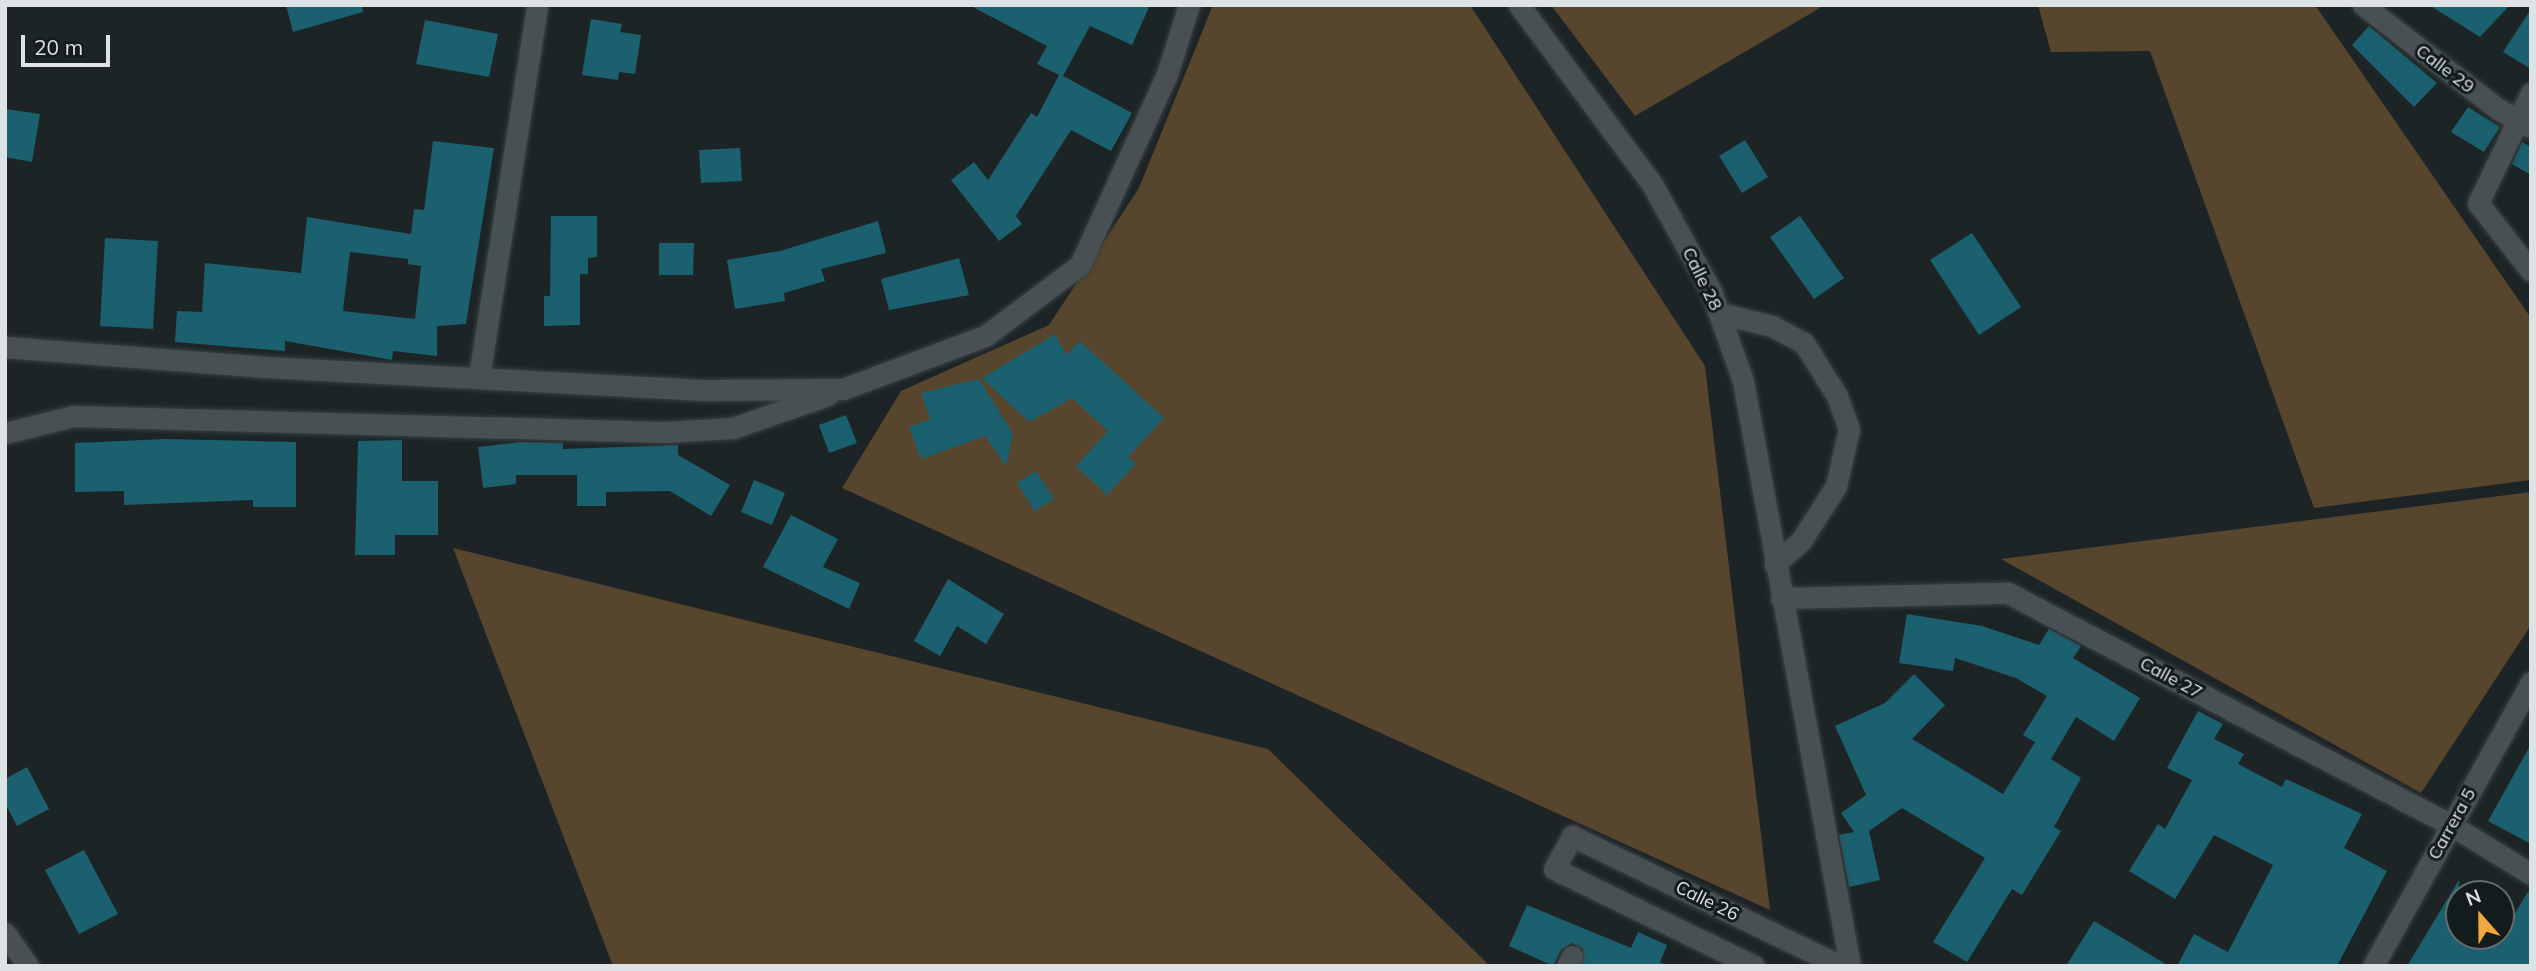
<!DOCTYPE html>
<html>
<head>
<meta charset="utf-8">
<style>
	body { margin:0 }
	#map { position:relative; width:2536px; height:971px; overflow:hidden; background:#1d2426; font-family:Mulish,sans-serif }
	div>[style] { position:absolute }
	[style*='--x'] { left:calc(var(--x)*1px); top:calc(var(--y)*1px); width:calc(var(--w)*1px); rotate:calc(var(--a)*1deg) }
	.green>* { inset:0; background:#58452d }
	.building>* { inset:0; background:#1b606e }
	.roads { filter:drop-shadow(0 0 2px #3a4142) drop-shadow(0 0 2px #3a4142) }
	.minor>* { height:21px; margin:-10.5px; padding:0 10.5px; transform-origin:10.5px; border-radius:10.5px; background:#485053 }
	span { translate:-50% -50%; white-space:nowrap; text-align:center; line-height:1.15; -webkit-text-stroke:6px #141b1d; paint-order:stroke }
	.street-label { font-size:18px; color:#dde3e4 }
	.frame { position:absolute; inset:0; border:7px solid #dde3e4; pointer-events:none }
	.north { position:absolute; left:2445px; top:880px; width:70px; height:70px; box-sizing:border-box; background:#141b1d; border:2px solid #646b6d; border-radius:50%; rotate:339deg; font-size:19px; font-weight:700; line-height:28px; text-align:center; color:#dde3e4 }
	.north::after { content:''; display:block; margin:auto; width:24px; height:32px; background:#efa73e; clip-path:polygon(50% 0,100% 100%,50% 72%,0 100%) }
	.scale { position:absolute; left:21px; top:35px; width:89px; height:32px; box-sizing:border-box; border:4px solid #dde3e4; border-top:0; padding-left:9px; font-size:21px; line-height:24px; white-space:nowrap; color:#dde3e4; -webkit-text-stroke:5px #141b1d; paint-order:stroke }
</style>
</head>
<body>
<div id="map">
	<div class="green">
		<i style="clip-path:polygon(1213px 5px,1470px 5px,1705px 366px,1770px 910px,842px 488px,901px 391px,1049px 325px,1139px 188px)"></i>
		<i style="clip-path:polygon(1551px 5px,1825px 5px,1635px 116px)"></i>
		<i style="clip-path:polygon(2038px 5px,2315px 5px,2531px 318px,2531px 480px,2314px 508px,2150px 51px,2051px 52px)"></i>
		<i style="clip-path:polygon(2531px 492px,2531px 625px,2421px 793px,2001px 559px)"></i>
		<i style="clip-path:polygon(453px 548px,1268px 749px,1490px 966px,613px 966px)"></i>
	</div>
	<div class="building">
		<i style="clip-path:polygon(286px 5px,362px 5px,363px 12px,293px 32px)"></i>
		<i style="clip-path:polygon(969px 5px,1150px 5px,1132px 45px,1090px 26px,1063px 76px,1132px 113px,1111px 151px,1071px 130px,1016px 216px,1022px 224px,999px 241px,951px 180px,974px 162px,988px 180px,1031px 113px,1037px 117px,1059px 75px,1037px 64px,1047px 46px)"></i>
		<i style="clip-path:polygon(2429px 5px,2510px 5px,2480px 37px)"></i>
		<i style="clip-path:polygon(2531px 9px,2531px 69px,2503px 52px)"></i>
		<i style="clip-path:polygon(591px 19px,622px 24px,620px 32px,641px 35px,635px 74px,619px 72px,618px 80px,582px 75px)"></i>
		<i style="clip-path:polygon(425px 20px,498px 34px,489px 77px,416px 64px)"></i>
		<i style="clip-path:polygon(2369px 26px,2437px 83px,2414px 107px,2352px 45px)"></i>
		<i style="clip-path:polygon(2468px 107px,2500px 127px,2484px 152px,2451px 132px)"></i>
		<i style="clip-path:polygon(5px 109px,40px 114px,32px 162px,5px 157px)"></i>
		<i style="clip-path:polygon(1745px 140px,1768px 177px,1742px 193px,1719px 156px)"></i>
		<i style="clip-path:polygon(evenodd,433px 141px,494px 148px,466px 324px,437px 326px,437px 356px,393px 351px,392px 360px,285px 341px,285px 351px,175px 342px,177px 311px,202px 312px,205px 263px,301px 273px,307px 217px,411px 234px,414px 209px,424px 210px,433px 141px,350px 252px,408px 259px,408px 264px,421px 266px,415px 319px,343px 311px,350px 252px)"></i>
		<i style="clip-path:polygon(2522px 142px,2531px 147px,2531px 175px,2512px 164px)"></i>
		<i style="clip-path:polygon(740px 148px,742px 181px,701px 183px,699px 150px)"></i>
		<i style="clip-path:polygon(551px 216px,597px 216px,597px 257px,588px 258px,588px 274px,580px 274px,580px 325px,544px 326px,544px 296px,550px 296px)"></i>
		<i style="clip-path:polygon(1800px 216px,1844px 278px,1814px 299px,1770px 237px)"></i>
		<i style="clip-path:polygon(878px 221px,886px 253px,821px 269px,825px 281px,784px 293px,785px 301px,735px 309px,727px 260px,780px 251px)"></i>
		<i style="clip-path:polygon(1972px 233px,2021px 307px,1979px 335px,1930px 260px)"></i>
		<i style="clip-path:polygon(105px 238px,158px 241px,153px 329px,100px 326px)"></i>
		<i style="clip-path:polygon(659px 243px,694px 243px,693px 275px,659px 275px)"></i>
		<i style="clip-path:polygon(959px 258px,969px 295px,889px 310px,881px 279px)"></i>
		<i style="clip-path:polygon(1055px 334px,1066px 355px,1080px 341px,1164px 418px,1128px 457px,1136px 464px,1107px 495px,1076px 466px,1108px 431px,1072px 398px,1029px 422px,982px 378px)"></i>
		<i style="clip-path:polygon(979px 379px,1013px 434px,1006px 466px,985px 436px,921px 459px,909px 427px,930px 419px,921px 393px)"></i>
		<i style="clip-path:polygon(846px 415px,857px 443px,829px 453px,819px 425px)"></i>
		<i style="clip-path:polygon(165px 439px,296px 442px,296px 507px,253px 507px,253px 500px,124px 505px,124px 491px,75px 492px,75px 443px)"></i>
		<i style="clip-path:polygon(402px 440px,402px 481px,438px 481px,438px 535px,395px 535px,395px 555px,355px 555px,358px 441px)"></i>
		<i style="clip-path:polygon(521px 442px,563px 443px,563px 449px,678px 445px,678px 455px,730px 485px,711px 516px,670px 491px,606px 492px,606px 506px,577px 506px,577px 475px,516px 475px,516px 484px,483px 488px,478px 447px)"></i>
		<i style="clip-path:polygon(1036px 471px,1054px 499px,1035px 511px,1017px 483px)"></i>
		<i style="clip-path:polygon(754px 480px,785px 493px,772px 525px,741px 512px)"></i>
		<i style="clip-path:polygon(791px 515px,838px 539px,823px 567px,860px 583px,849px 609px,763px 567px)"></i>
		<i style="clip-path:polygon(948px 579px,1004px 614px,986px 644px,957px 626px,940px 656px,914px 641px)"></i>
		<i style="clip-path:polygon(1907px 614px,1982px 626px,2039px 645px,2049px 629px,2081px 646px,2073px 658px,2140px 698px,2114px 741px,2076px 717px,2051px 759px,2081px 778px,2054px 827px,2061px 831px,2022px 895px,2012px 889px,1967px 962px,1933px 942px,1985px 858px,1902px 808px,1869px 831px,1880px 880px,1849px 887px,1839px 835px,1854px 832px,1841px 813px,1866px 795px,1835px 726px,1885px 703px,1914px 674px,1945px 705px,1912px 739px,2003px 794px,2035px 742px,2023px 735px,2047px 696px,2016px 678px,1955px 658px,1953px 671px,1899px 663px)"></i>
		<i style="clip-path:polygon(2198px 711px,2223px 724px,2214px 739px,2244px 754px,2238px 764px,2282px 787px,2286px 779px,2362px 814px,2344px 848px,2387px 871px,2337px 966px,2177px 966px,2194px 934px,2228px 952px,2273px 865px,2214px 835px,2175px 899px,2129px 871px,2158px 824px,2165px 829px,2192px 780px,2167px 768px)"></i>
		<i style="clip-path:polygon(2531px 744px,2531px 844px,2488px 821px)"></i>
		<i style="clip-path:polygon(27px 767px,49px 809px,17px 826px,5px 803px,5px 779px)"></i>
		<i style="clip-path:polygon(84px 850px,118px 914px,79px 934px,45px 870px)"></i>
		<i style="clip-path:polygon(2459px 880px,2459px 936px,2501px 936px,2531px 887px,2531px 966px,2407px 966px)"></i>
		<i style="clip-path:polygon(1527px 905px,1631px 948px,1638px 932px,1667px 945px,1660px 962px,1669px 966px,1582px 966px,1583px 949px,1572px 943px,1561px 950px,1553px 966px,1509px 946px)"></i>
		<i style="clip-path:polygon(2094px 921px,2169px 966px,2066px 966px)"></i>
	</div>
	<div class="roads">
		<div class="minor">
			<i style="--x:1519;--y:5;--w:223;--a:53.4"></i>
			<i style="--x:1652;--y:184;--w:122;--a:61.1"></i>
			<i style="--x:1711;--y:291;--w:96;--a:70.4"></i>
			<i style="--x:1743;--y:381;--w:595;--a:79.63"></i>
			<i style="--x:2363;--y:5;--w:170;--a:37.6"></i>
			<i style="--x:2498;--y:109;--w:38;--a:29"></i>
			<i style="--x:2531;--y:93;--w:122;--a:115.7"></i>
			<i style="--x:2478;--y:203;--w:86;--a:52.1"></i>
			<i style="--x:1719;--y:313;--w:55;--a:13.8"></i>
			<i style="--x:1772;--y:326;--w:36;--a:28"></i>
			<i style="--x:1804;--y:343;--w:62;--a:58.1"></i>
			<i style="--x:1837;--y:396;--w:35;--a:70"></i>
			<i style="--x:1849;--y:429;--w:58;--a:102.8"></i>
			<i style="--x:1836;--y:486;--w:65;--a:122.5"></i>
			<i style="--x:1801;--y:541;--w:35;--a:139"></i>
			<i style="--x:5;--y:347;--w:261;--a:4.4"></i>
			<i style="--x:265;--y:367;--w:442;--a:3"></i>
			<i style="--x:706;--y:390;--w:137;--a:-0.4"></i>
			<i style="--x:843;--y:389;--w:152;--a:-20.5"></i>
			<i style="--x:985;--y:336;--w:119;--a:-36.8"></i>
			<i style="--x:1080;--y:265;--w:210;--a:-65.5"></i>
			<i style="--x:1167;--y:74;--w:72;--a:-72.3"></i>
			<i style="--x:479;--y:377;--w:376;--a:-81.1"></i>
			<i style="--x:5;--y:433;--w:70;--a:-14"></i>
			<i style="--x:73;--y:416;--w:591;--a:1.55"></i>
			<i style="--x:664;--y:432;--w:69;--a:-3.3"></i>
			<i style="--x:733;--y:428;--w:101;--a:-19.2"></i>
			<i style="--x:1781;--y:598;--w:227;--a:-1.3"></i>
			<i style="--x:2008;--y:593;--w:500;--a:27.64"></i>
			<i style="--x:2451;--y:825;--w:94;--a:31.5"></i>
			<i style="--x:5;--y:933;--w:40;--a:55.1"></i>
			<i style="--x:1567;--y:966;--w:11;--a:-63"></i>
			<i style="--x:1754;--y:966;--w:222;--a:-154.1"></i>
			<i style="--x:1554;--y:869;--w:38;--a:-61"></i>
			<i style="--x:1572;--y:836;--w:299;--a:25.8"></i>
			<i style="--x:2373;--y:966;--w:325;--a:-60.9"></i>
		</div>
	</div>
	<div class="street-label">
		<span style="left:2445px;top:69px;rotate:37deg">Calle 29</span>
		<span style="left:1702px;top:279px;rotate:64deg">Calle 28</span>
		<span style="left:2171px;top:678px;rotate:28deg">Calle 27</span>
		<span style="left:2452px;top:824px;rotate:-61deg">Carrera 5</span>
		<span style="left:1707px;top:901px;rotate:26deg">Calle 26</span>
	</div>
	<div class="frame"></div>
	<div class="north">N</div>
	<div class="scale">20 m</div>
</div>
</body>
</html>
